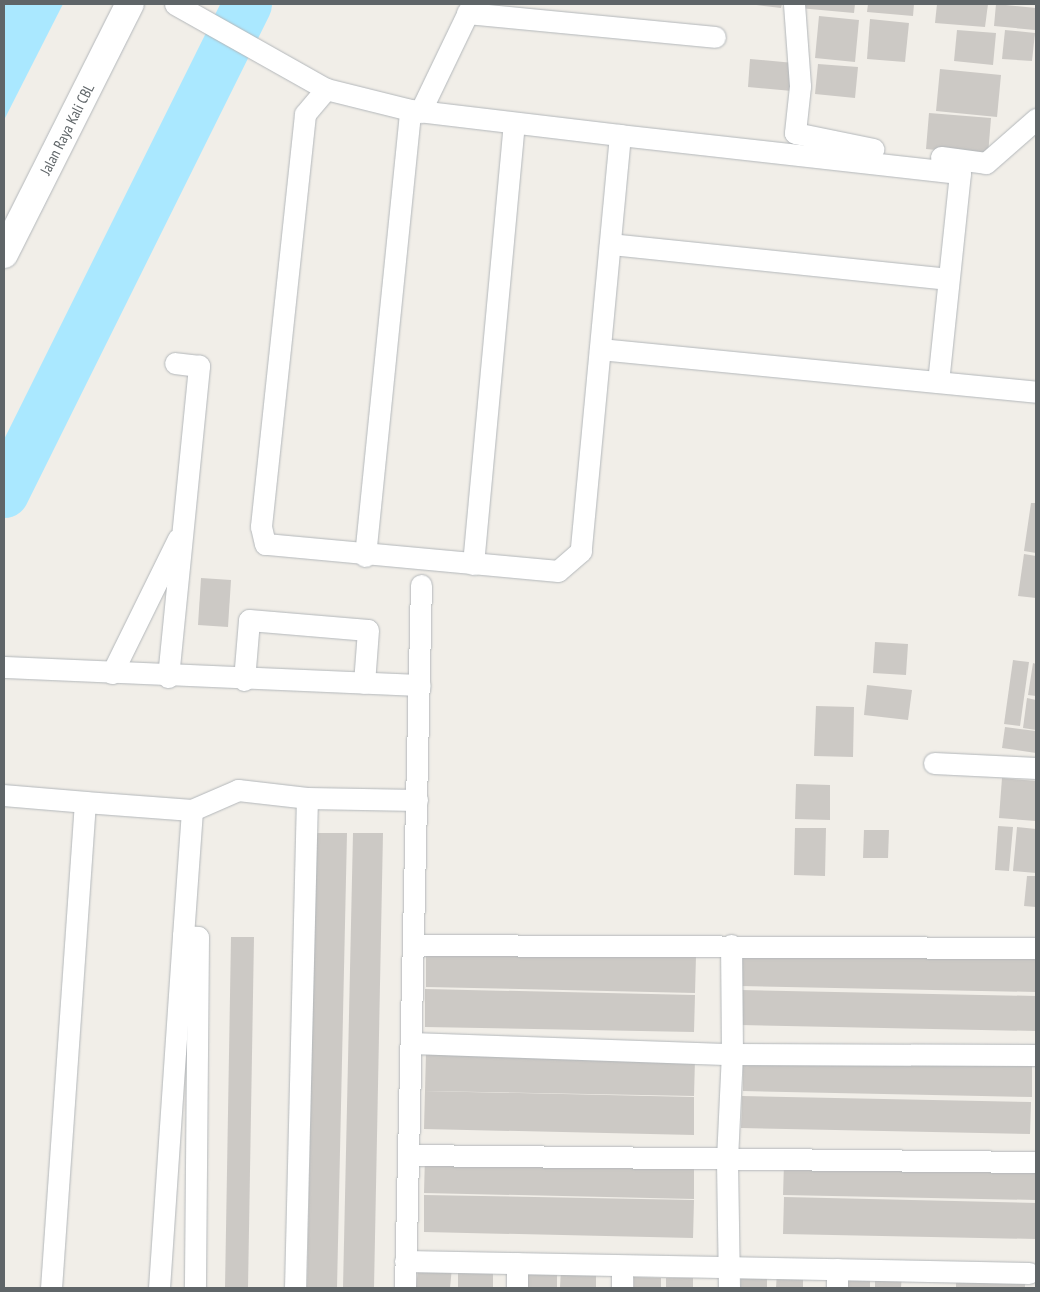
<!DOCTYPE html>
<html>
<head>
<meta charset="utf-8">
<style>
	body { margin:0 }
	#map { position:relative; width:1040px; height:1292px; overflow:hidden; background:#f1eee8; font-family:"PT Sans Narrow",sans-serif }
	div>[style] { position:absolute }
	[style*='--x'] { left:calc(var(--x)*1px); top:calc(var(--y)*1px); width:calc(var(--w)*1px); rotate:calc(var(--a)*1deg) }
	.water>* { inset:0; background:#aae8ff }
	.river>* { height:49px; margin:-24.5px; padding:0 24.5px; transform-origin:24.5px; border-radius:24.5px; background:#aae8ff }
	.building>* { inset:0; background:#ccc9c5 }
	.roads { filter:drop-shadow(0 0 1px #b3b7ba) drop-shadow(0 0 1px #b3b7ba) }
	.street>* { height:21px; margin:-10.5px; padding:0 10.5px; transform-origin:10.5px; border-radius:10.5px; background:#fff }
	.secondary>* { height:28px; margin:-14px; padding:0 14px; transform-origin:14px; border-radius:14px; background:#fff }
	span { translate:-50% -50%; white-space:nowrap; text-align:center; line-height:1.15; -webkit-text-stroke:4px #fff; paint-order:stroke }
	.street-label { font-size:15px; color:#5f6568 }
	.frame { position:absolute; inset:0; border:5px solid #5f6568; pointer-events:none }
</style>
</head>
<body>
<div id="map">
	<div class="water">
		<i style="clip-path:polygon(4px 4px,63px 4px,4px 120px)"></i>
	</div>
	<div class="river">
		<i style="--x:4;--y:493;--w:546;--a:-63.58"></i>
	</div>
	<div class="building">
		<i style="clip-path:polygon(749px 4px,782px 4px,781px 8px)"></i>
		<i style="clip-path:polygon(799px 4px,855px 4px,854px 13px,799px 8px)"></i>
		<i style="clip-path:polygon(868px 4px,914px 4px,913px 16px,867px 12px)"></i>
		<i style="clip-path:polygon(937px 4px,988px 4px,985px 27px,935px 23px)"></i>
		<i style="clip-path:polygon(996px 4px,1036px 8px,1035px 30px,994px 26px)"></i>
		<i style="clip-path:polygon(819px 16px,859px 20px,855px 62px,815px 58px)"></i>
		<i style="clip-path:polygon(870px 19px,909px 23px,905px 62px,867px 59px)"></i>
		<i style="clip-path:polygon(957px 30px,996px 33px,993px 65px,954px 61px)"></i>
		<i style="clip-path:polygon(1005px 30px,1035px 33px,1032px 61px,1002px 59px)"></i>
		<i style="clip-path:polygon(750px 59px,794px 63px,792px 91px,748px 87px)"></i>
		<i style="clip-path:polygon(818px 64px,858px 67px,855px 98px,815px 94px)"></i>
		<i style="clip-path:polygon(940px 69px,1001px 75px,997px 117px,936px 111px)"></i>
		<i style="clip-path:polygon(929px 113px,991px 118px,988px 155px,926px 149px)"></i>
		<i style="clip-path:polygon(1031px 503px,1036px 503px,1036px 553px,1024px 551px)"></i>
		<i style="clip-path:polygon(1024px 554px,1036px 556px,1036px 598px,1018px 596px)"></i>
		<i style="clip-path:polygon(201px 578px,231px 580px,228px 627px,198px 625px)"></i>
		<i style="clip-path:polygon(875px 642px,908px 644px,906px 675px,873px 673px)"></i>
		<i style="clip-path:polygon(1013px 660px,1029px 662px,1020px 726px,1004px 724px)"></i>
		<i style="clip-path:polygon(1033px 663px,1036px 664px,1036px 696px,1028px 695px)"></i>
		<i style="clip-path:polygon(867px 685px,912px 690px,908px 720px,864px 715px)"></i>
		<i style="clip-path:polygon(1027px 698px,1036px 700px,1036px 730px,1023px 728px)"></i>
		<i style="clip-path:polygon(816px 706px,854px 707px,853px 757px,814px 756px)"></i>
		<i style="clip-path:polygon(1005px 727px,1036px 731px,1036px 753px,1002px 748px)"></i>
		<i style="clip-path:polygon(1002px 778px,1036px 781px,1036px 821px,999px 818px)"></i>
		<i style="clip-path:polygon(796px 784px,830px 785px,830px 820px,795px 819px)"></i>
		<i style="clip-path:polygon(998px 826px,1013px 827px,1009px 871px,995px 870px)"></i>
		<i style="clip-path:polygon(1017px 827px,1036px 829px,1036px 873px,1013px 871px)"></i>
		<i style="clip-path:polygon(795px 828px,826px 828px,825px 876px,794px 875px)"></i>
		<i style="clip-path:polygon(864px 830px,889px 830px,888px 858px,863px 858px)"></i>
		<i style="clip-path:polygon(316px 833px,347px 833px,337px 1288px,307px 1288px)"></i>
		<i style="clip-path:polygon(353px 833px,383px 833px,374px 1288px,343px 1288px)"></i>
		<i style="clip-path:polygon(1027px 876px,1036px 876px,1036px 907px,1024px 906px)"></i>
		<i style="clip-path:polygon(231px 937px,254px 937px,248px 1288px,225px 1288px)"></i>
		<i style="clip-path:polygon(426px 950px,696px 956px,695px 993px,426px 987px)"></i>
		<i style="clip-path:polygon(741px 950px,1036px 957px,1036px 992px,741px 986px)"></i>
		<i style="clip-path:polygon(425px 989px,695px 995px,694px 1032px,425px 1027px)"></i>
		<i style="clip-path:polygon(741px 990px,1036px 996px,1036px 1031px,740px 1025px)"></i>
		<i style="clip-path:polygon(426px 1053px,695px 1059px,694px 1096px,425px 1091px)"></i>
		<i style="clip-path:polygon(743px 1059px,1032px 1065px,1032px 1097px,743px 1091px)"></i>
		<i style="clip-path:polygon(425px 1091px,694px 1097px,694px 1135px,424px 1129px)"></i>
		<i style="clip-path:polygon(742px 1096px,1031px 1102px,1030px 1134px,741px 1128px)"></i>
		<i style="clip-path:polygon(425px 1156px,694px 1161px,694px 1199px,424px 1193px)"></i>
		<i style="clip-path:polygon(784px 1163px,1036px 1164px,1036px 1200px,783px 1195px)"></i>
		<i style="clip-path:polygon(424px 1195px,694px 1200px,693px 1238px,424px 1232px)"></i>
		<i style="clip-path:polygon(784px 1197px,1036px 1203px,1036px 1239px,783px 1234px)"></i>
		<i style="clip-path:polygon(452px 1267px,450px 1288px,416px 1288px,418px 1268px)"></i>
		<i style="clip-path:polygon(458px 1267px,493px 1268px,493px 1288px,458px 1288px)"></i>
		<i style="clip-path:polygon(561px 1268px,596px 1269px,596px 1288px,560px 1288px)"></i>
		<i style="clip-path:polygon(522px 1269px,557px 1269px,557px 1288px,522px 1288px)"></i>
		<i style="clip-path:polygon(875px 1271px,902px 1271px,901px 1288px,875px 1288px)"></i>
		<i style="clip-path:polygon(741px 1272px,767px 1272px,767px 1288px,740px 1288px)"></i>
		<i style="clip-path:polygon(777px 1272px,803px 1273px,803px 1288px,776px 1288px)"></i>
		<i style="clip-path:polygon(634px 1277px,661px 1278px,661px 1288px,634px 1288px)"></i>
		<i style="clip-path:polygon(666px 1278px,693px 1278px,693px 1288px,666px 1288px)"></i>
		<i style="clip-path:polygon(843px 1279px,870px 1280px,870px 1288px,843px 1288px)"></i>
		<i style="clip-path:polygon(956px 1279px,1025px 1280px,1025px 1288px,956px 1288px)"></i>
	</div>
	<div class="roads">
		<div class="street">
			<i style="--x:175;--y:4;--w:173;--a:29.4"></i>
			<i style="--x:326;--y:89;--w:87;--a:14"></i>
			<i style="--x:410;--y:110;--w:211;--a:6.8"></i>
			<i style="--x:620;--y:135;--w:418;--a:95.4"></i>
			<i style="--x:581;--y:551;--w:30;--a:139"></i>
			<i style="--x:558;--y:571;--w:294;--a:-174.7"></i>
			<i style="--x:265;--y:544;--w:18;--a:-103"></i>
			<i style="--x:261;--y:526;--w:414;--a:-83.9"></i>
			<i style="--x:305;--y:114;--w:33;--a:-50"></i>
			<i style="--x:794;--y:4;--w:82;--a:85.8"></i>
			<i style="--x:800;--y:86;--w:47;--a:96.1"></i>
			<i style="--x:795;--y:133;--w:80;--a:11.6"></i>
			<i style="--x:467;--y:13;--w:249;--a:5.5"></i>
			<i style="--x:420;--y:112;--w:120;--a:-64.3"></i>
			<i style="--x:620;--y:135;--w:342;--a:6.4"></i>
			<i style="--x:960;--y:173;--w:210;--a:96"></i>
			<i style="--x:941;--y:157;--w:45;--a:7.6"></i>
			<i style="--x:986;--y:163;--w:67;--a:-41.3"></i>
			<i style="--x:610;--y:244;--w:340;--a:5.9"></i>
			<i style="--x:600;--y:349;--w:438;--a:5.6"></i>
			<i style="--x:365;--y:556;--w:448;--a:-84.2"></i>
			<i style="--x:473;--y:564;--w:441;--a:-84.7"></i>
			<i style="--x:4;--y:667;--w:416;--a:2.5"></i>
			<i style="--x:112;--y:673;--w:149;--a:-63.8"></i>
			<i style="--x:168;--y:677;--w:313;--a:-84.3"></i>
			<i style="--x:199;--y:366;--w:24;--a:-173"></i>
			<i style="--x:244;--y:680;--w:60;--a:-85.2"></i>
			<i style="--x:249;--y:620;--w:119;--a:4.8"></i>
			<i style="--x:368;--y:630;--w:53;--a:94.3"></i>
			<i style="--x:934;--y:763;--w:102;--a:2.8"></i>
			<i style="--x:4;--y:795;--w:81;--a:4.9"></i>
			<i style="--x:183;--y:936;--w:126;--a:-85.9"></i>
			<i style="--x:413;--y:945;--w:623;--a:0.28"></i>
			<i style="--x:411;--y:1043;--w:321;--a:2"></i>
			<i style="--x:732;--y:1054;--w:304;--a:0.2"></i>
			<i style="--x:408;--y:1155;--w:628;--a:0.64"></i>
			<i style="--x:405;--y:1261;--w:624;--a:1.1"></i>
			<i style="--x:622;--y:1267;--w:21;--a:90"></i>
			<i style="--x:51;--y:1288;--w:487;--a:-86"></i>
			<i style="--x:85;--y:802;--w:107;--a:4.3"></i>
			<i style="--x:192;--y:810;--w:50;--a:-23.5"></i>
			<i style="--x:238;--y:790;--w:69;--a:6.6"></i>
			<i style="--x:307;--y:798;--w:110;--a:1"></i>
			<i style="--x:159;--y:1288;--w:353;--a:-86.1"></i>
			<i style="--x:183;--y:936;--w:15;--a:4"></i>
			<i style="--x:198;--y:937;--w:351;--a:90.5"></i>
			<i style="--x:295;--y:1288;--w:490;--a:-88.6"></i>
			<i style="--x:405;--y:1288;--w:703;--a:-88.7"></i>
			<i style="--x:517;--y:1288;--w:25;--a:-90"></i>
			<i style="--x:729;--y:1288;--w:129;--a:-90.9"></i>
			<i style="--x:727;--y:1159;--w:105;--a:-87.3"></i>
			<i style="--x:732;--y:1054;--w:109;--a:-90.5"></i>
			<i style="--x:837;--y:1288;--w:19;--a:-90"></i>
		</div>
		<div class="secondary">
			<i style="--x:4;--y:254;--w:280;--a:-63.3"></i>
		</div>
	</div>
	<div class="street-label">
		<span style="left:67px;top:129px;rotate:-63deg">Jalan Raya Kali CBL</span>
	</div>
	<div class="frame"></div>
</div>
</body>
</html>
